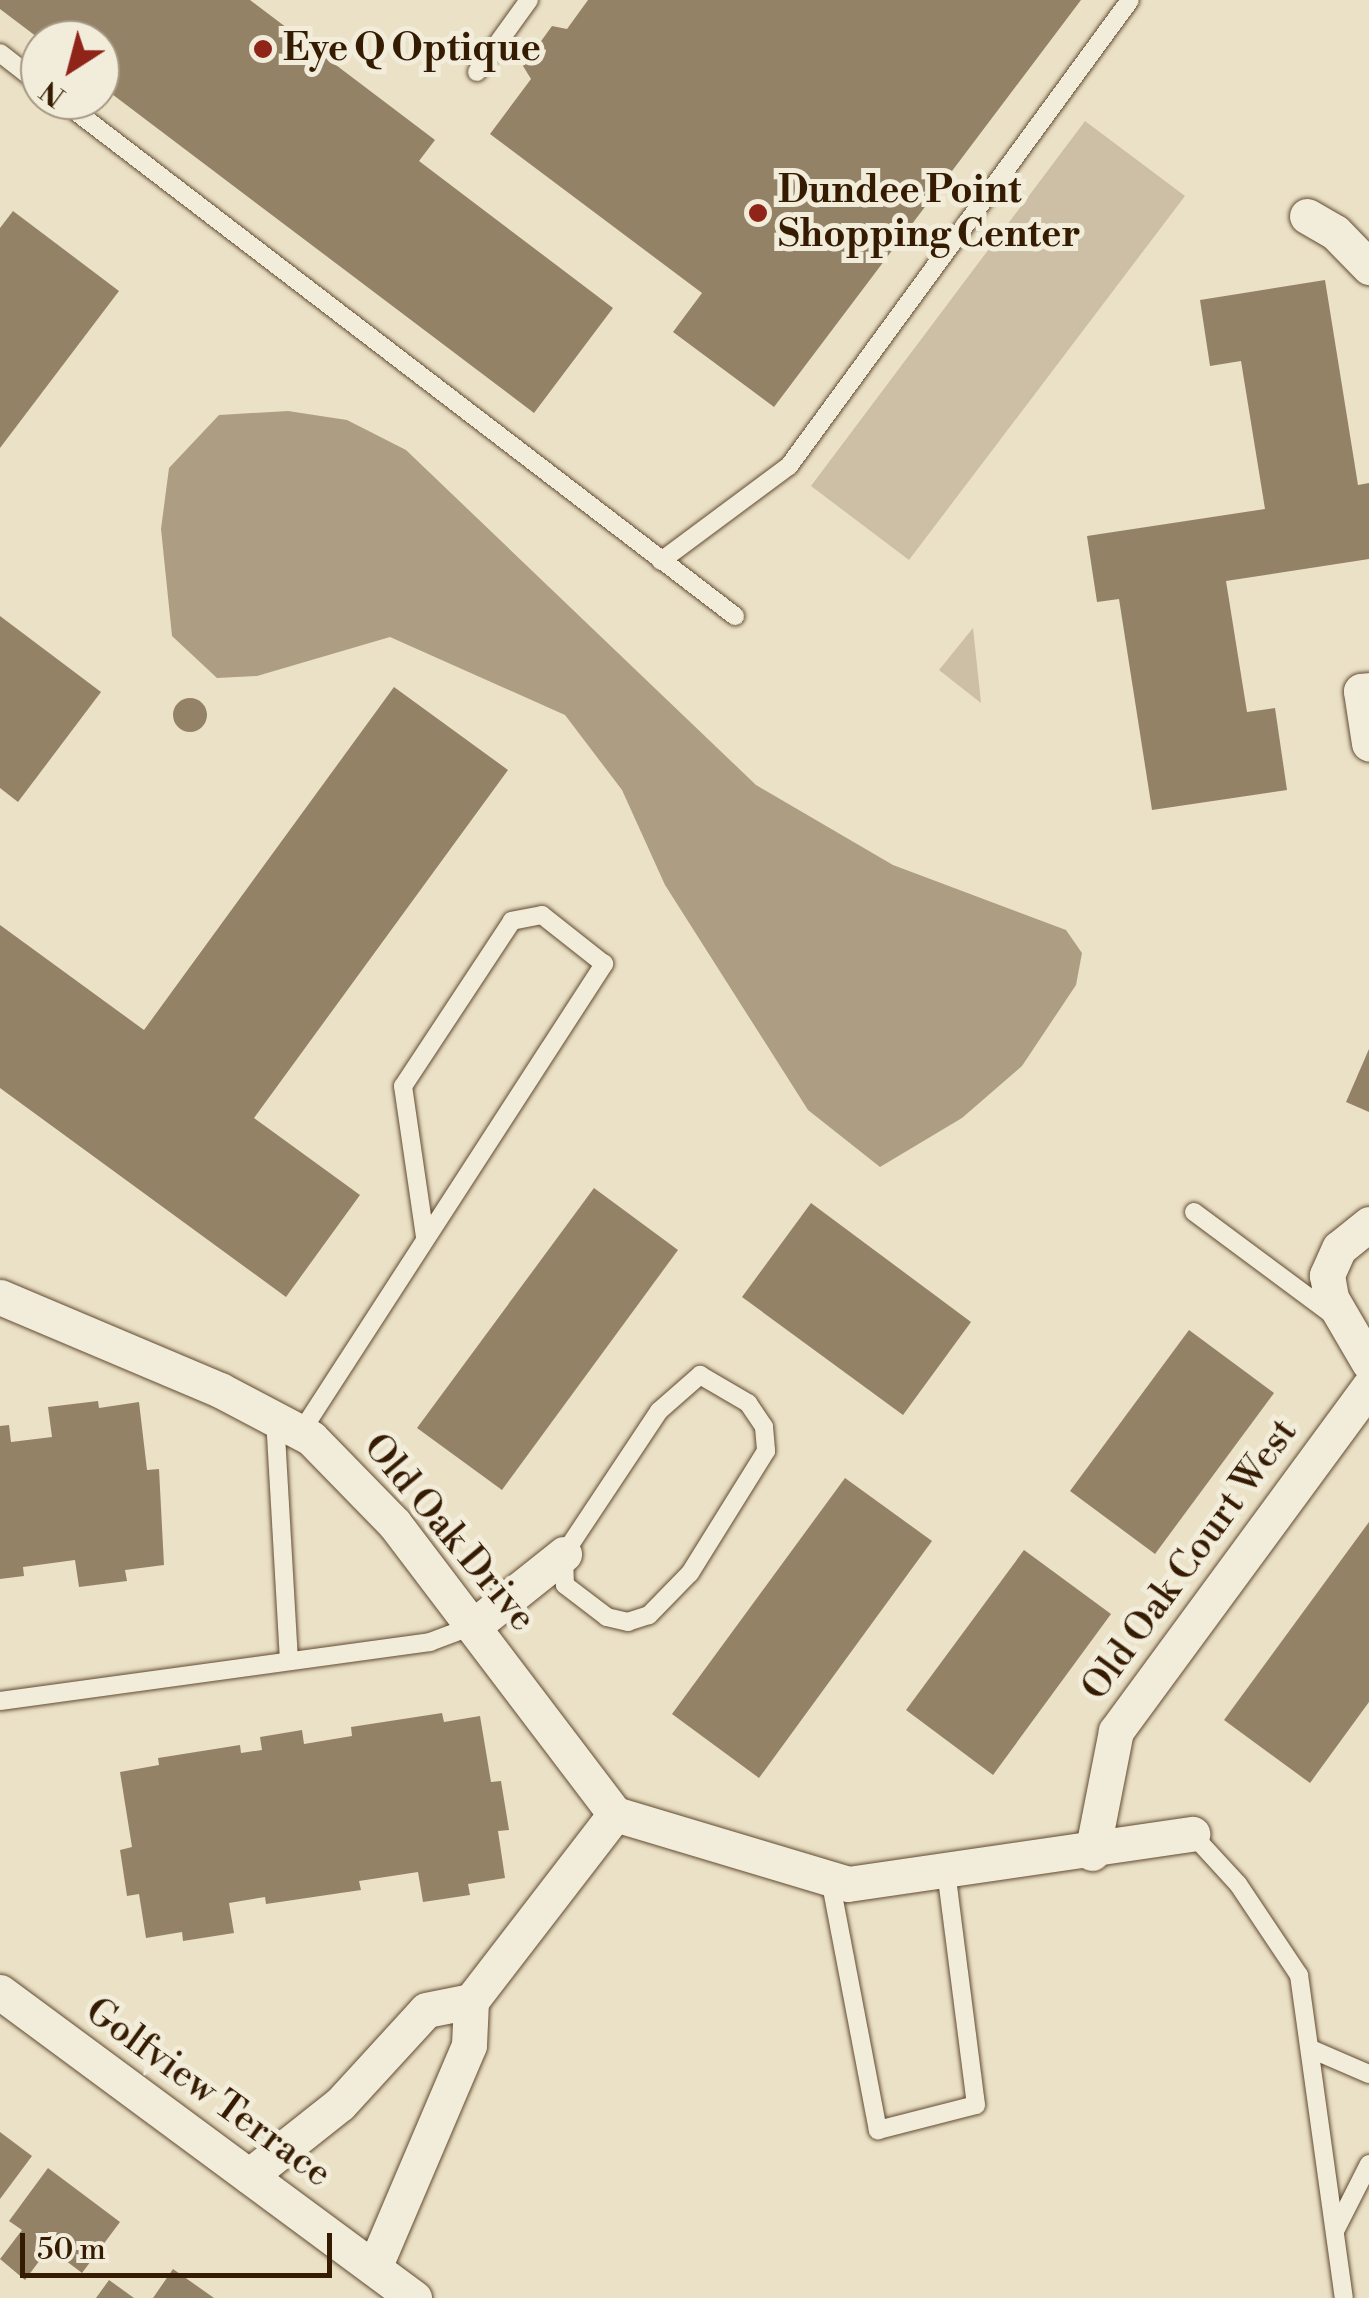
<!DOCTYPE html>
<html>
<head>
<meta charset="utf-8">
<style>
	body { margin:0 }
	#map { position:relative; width:1369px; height:2298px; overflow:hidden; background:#ebe1c6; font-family:"Libre Bodoni",serif }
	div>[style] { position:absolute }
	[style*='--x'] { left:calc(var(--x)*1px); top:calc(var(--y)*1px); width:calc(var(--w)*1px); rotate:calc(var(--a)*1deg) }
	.green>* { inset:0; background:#ccbfa5 }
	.water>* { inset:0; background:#ad9e83 }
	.building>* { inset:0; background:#948267 }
	.round { border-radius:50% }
	.roads { filter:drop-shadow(0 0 2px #624c32) drop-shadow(0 0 2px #624c32) }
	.lane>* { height:18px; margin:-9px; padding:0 9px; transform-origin:9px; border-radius:9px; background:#f2ecda }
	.street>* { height:35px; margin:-17.5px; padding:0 17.5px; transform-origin:17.5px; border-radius:17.5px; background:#f2ecda }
	.dots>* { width:28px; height:28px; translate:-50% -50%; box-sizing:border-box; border:5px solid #f2ecda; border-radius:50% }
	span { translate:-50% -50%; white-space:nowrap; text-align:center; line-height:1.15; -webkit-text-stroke:10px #f2ecda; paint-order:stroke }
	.poi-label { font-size:38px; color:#351b01; font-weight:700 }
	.left { translate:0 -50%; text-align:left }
	.street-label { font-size:38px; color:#351b01 }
	.north { position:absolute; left:20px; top:20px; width:100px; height:100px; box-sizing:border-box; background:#f2ecda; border:2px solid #a69883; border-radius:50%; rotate:216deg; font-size:28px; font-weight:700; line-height:40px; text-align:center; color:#351b01 }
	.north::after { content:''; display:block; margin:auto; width:35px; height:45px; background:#8f2418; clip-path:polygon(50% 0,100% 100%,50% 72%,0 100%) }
	.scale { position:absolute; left:20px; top:2233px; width:312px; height:45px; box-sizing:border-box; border:5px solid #351b01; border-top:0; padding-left:12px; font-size:30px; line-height:35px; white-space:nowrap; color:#351b01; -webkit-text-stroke:8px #f2ecda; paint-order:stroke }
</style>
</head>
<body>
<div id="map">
	<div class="green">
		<i style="clip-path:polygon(1085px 121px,1185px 196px,909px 560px,811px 486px)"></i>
		<i style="clip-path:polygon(973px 628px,981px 703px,939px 670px)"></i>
	</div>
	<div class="water">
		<i style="clip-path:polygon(288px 411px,347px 420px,406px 450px,756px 785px,893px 865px,1066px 930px,1082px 953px,1076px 985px,1022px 1066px,962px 1118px,880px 1167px,808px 1110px,665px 885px,622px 790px,565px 715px,390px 637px,257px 676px,217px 678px,172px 636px,161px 529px,169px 468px,219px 415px)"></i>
	</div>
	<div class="building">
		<i style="clip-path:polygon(0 0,250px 0,435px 140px,419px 161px,613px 308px,534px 413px,100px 85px,100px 40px,41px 40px,0 9px)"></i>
		<i style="clip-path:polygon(588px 0,1081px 0,774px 407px,673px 332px,702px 293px,490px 134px,531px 79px,523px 66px,552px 26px,567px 29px)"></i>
		<i style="clip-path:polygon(13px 211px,119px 291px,0 448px,0 228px)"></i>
		<i style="clip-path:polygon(1325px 280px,1358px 485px,1369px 483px,1369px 559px,1226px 581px,1247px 712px,1275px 708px,1287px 790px,1152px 810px,1119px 599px,1097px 602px,1087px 536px,1265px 509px,1241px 361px,1210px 366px,1200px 300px)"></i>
		<i style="clip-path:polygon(0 616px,101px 692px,18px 802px,0 788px)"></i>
		<i style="clip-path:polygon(394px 687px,508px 770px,254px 1118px,360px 1195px,286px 1297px,0 1088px,0 925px,144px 1030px)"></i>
		<i class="round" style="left:173px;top:698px;width:34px;height:34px"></i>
		<i style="clip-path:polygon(1369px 1049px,1369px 1112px,1346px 1102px)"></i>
		<i style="clip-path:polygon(594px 1188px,678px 1250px,502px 1490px,417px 1428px)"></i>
		<i style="clip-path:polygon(811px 1203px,971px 1322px,903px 1415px,742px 1297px)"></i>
		<i style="clip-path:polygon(1189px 1330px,1274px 1393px,1155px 1554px,1070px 1491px)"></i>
		<i style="clip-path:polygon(98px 1401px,99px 1408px,139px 1402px,147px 1470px,159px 1469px,164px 1565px,125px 1570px,127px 1581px,79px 1587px,75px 1560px,23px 1567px,24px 1576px,0 1579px,0 1426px,9px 1425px,11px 1442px,52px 1437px,48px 1407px)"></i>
		<i style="clip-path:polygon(845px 1478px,932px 1541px,759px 1778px,672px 1714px)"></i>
		<i style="clip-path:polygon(1369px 1522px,1369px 1702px,1310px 1783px,1224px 1720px)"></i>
		<i style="clip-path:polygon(1024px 1550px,1111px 1614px,993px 1775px,906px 1710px)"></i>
		<i style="clip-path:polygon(442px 1713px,444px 1722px,480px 1716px,491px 1782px,501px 1781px,509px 1830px,498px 1831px,505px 1878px,468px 1884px,470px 1895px,423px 1902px,418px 1872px,359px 1881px,361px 1890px,266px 1904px,265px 1897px,229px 1903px,234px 1933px,183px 1941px,182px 1932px,146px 1938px,139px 1894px,127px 1896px,120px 1850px,132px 1847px,120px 1772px,159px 1765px,158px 1758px,240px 1745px,241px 1753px,262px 1750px,260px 1737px,302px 1730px,304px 1744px,352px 1736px,351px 1727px)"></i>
		<i style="clip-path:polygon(0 2132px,32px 2156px,0 2199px)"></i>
		<i style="clip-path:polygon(48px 2168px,120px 2222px,82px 2273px,49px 2248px,25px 2280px,0 2259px,22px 2230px,9px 2221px)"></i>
		<i style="clip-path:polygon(173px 2269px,214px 2298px,153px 2298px)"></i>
		<i style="clip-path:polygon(109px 2280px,134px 2298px,96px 2298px)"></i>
	</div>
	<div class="roads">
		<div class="lane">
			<i style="--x:0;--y:53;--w:51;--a:37.8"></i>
			<i style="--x:477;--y:72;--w:89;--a:-54.2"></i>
			<i style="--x:61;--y:100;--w:849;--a:37.44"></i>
			<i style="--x:661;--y:561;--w:159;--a:-36.6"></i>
			<i style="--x:789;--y:466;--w:577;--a:-53.8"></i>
			<i style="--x:1194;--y:1212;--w:169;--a:36.6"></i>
			<i style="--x:700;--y:1375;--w:56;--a:30.3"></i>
			<i style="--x:748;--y:1403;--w:29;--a:56"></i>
			<i style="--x:764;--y:1427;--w:24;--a:85"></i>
			<i style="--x:766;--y:1451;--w:144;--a:121.9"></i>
			<i style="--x:690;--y:1573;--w:59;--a:134.3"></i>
			<i style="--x:649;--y:1615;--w:22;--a:162"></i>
			<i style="--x:628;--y:1622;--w:22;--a:-167"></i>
			<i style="--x:607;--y:1617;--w:53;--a:-142.7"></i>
			<i style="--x:565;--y:1585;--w:31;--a:-92"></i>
			<i style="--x:564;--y:1554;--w:172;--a:-56.4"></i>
			<i style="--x:659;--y:1411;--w:55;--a:-41.3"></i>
			<i style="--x:275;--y:1418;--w:243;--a:86.7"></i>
			<i style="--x:301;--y:1432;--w:558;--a:-57.08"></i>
			<i style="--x:604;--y:964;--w:79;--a:-141.7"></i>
			<i style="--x:542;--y:915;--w:31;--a:169"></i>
			<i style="--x:512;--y:921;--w:198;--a:123.4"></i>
			<i style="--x:403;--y:1086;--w:153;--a:81.7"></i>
			<i style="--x:0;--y:1701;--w:434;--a:-7.8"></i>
			<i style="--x:430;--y:1642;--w:48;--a:-20.7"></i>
			<i style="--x:1192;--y:1834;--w:68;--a:47.4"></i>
			<i style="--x:1238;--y:1884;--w:110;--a:56.2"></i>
			<i style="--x:1299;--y:1975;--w:326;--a:82.1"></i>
			<i style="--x:830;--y:1879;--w:256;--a:79.2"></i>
			<i style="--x:878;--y:2130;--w:101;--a:-14.3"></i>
			<i style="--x:976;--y:2105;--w:235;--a:-97.3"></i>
			<i style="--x:1311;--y:2049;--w:63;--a:23.3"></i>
			<i style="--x:1335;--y:2231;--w:75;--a:-63.1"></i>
		</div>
		<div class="street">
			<i style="--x:1307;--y:216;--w:32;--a:30"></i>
			<i style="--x:1335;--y:232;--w:49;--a:45.8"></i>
			<i style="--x:1369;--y:690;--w:8;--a:173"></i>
			<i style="--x:1361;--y:691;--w:53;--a:81.3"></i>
			<i style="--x:1369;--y:1224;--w:38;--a:141"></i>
			<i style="--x:1339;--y:1248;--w:30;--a:114"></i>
			<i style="--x:1327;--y:1275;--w:23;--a:80"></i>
			<i style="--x:1331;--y:1298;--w:75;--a:59.7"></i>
			<i style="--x:0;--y:1297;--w:239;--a:22.9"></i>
			<i style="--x:220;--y:1390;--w:103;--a:27.8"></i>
			<i style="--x:311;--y:1438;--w:119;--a:45.7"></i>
			<i style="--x:394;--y:1523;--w:365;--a:52.8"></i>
			<i style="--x:615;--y:1814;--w:243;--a:16.7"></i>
			<i style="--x:848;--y:1884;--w:348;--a:-8.3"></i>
			<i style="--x:475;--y:1625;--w:114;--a:-38.6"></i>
			<i style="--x:1092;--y:1853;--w:124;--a:-78.9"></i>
			<i style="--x:1116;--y:1731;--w:427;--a:-53.7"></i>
			<i style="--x:0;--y:1992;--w:515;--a:36.47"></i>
			<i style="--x:249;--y:2176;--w:116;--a:-38.4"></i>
			<i style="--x:340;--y:2104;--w:127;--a:-47.5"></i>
			<i style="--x:426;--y:2010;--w:46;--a:-11.3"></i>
			<i style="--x:374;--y:2268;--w:242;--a:-66.9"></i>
			<i style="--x:469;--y:2045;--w:44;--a:-87.4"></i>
			<i style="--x:471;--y:2001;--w:236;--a:-52.4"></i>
		</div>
	</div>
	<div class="dots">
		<i style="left:263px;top:49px;background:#8f2418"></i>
		<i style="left:758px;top:213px;background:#8f2418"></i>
	</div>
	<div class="poi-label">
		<span class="left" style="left:283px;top:49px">Eye Q Optique</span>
		<span class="left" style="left:778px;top:213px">Dundee Point<br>Shopping Center</span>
	</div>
	<div class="street-label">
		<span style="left:449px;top:1533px;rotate:50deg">Old Oak Drive</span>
		<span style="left:1190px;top:1560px;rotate:-54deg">Old Oak Court West</span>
		<span style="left:208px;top:2093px;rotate:36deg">Golfview Terrace</span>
	</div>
	<div class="north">N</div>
	<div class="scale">50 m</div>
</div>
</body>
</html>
